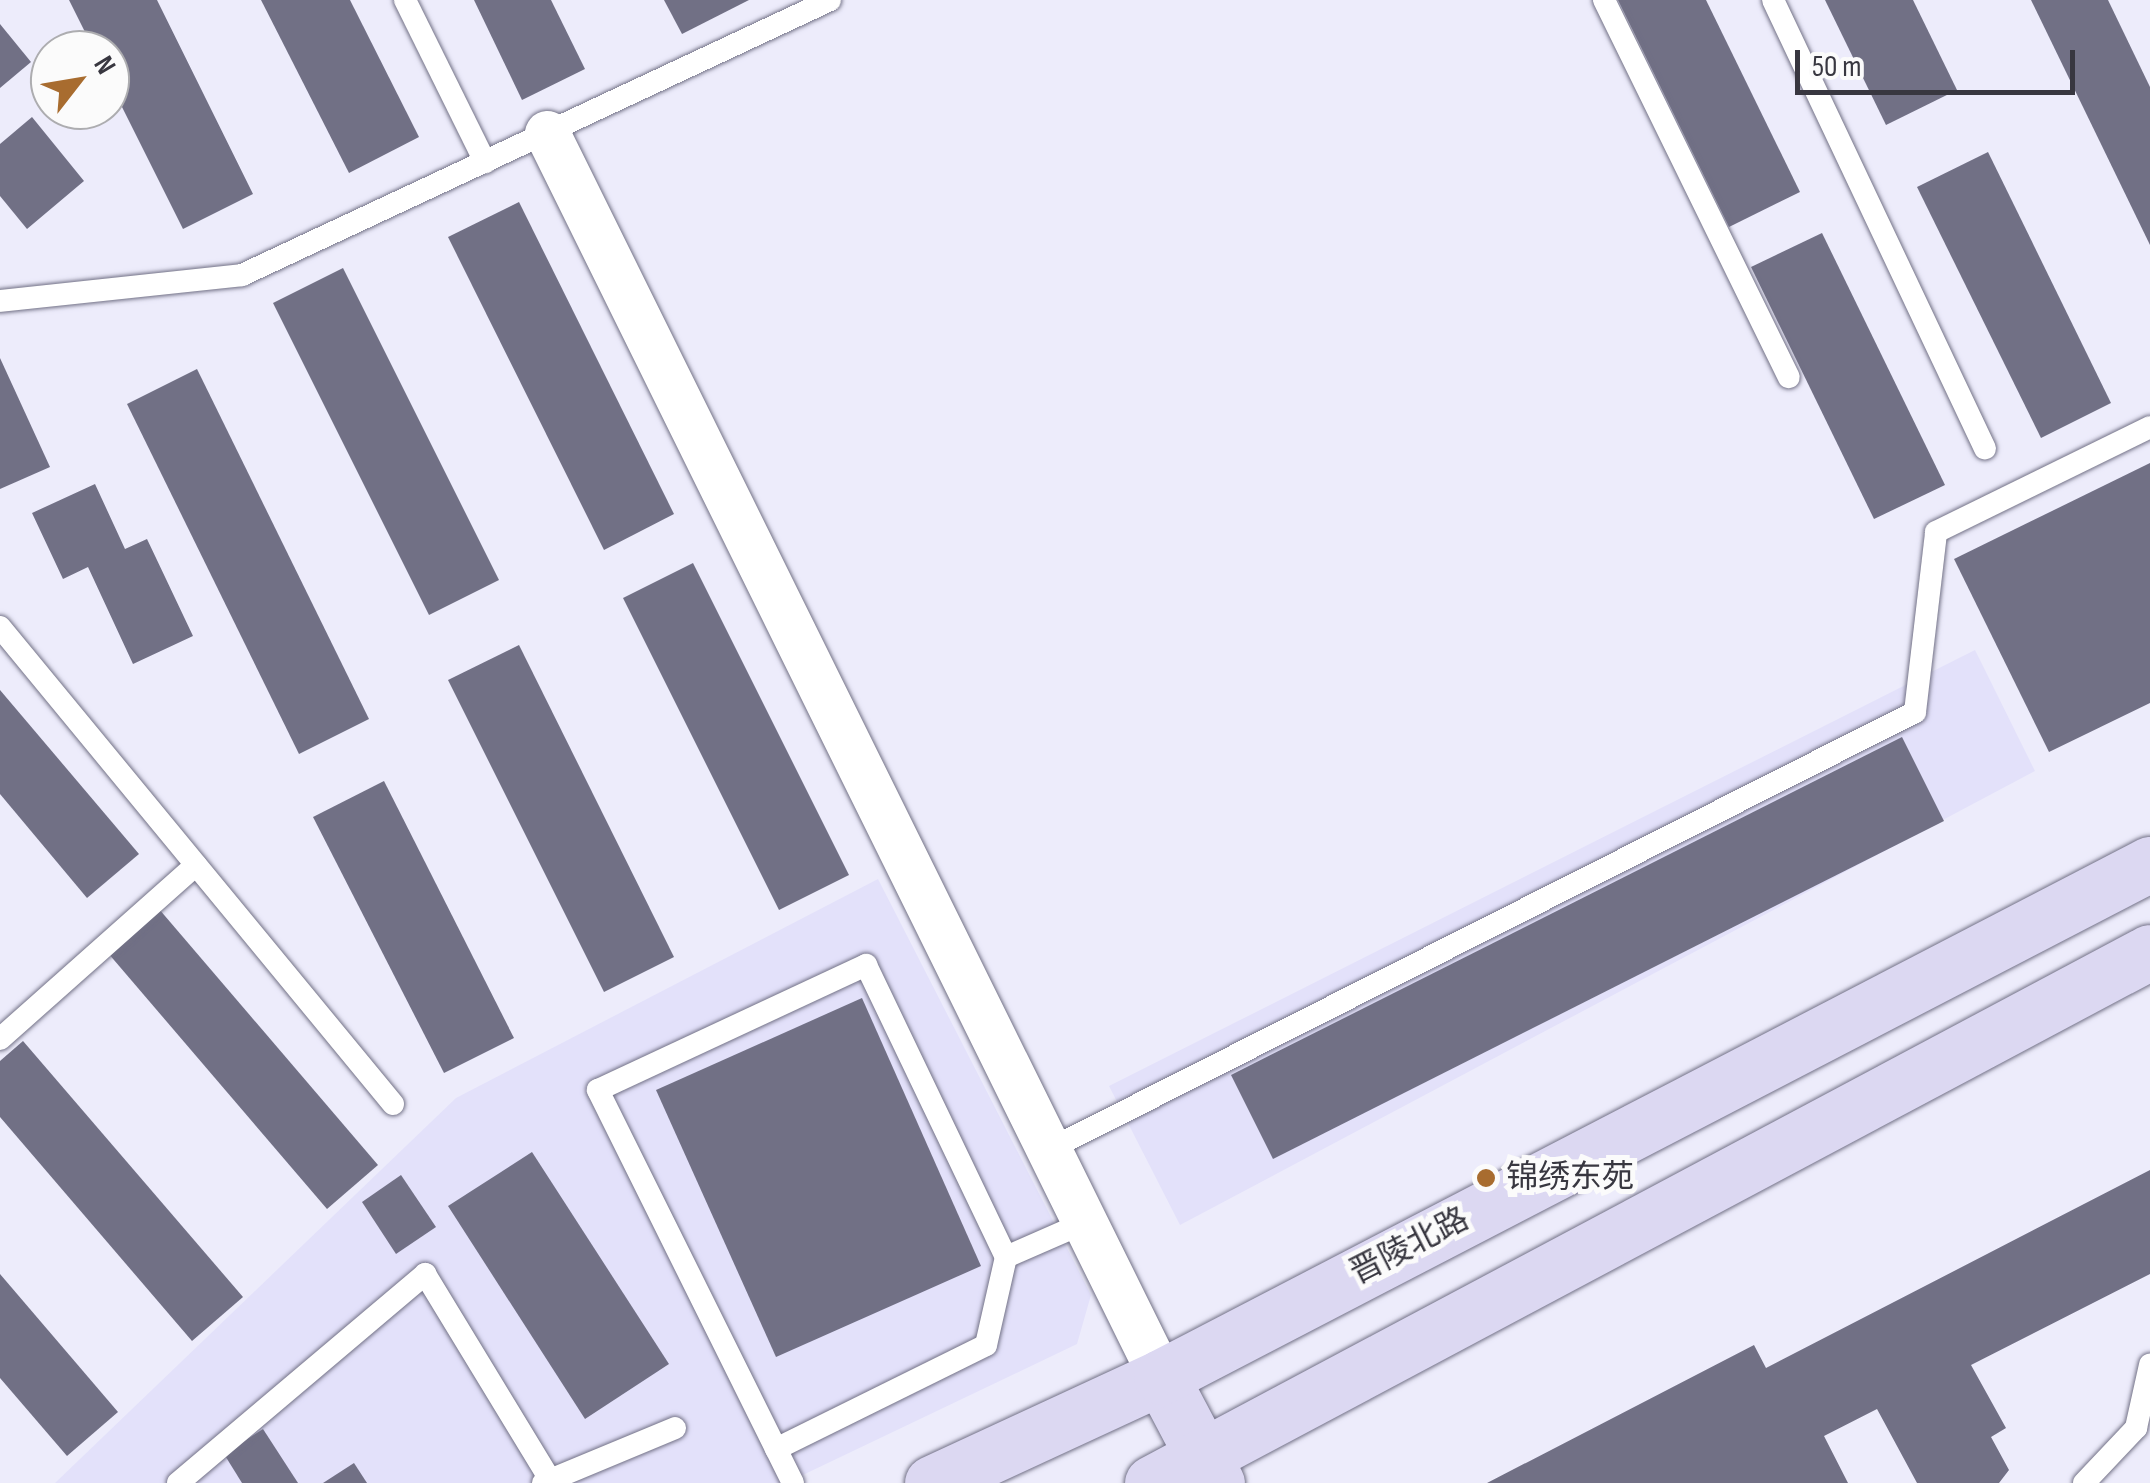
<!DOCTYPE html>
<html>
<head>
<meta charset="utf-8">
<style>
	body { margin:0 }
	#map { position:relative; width:2150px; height:1483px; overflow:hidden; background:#edecfb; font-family:"Sofia Sans Condensed","Noto Sans SC",sans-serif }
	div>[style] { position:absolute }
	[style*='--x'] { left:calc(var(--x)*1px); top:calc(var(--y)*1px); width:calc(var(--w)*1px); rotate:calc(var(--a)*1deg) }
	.built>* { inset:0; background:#e3e1fa }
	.building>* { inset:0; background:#717085 }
	.roads { filter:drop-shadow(0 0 2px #727186) drop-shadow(0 0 2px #727186) }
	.lane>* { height:22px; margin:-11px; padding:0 11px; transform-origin:11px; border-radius:11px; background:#fff }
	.street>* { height:45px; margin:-22.5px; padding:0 22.5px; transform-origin:22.5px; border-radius:22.5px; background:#fff }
	.secondary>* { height:55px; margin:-27.5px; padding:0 27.5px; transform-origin:27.5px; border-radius:27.5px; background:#dcd8f2 }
	.dots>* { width:28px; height:28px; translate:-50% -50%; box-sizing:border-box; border:5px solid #fbfbfb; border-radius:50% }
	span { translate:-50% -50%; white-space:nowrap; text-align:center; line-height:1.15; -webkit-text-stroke:10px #fbfbfb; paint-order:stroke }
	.poi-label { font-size:32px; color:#383740 }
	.left { translate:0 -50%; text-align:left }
	.street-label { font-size:32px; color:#383740 }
	.north { position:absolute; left:30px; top:30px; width:100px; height:100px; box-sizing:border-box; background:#fbfbfb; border:2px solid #adadb0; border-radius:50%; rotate:59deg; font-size:28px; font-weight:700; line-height:40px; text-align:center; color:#383740 }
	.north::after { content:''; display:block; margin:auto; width:35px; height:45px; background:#a86c2f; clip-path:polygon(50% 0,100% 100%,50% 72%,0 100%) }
	.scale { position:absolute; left:1795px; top:50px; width:280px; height:45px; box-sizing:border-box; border:5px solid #383740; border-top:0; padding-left:12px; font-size:30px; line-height:35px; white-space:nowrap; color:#383740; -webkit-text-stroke:8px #fbfbfb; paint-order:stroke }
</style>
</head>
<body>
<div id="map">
	<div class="built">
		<i style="clip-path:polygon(1975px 650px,2035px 771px,1180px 1225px,1109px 1086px)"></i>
		<i style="clip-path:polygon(878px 879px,1091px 1295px,1077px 1344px,786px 1483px,55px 1483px,456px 1098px)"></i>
	</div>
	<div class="building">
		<i style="clip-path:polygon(69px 0,157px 0,253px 194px,183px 229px,110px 83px,110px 50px,94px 50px)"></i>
		<i style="clip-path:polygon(261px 0,350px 0,419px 137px,349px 173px)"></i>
		<i style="clip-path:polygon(474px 0,551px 0,585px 69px,522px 100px)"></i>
		<i style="clip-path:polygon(664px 0,749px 0,682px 34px)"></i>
		<i style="clip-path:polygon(1618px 0,1706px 0,1800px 192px,1729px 227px)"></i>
		<i style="clip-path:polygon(1825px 0,1913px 0,1957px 90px,1886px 125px)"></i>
		<i style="clip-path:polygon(2031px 0,2108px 0,2150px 87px,2150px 245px)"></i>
		<i style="clip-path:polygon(0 24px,31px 62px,0 88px)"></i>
		<i style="clip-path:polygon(32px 117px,84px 181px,27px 229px,0 196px,0 144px)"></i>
		<i style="clip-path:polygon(1988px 152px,2111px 403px,2041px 438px,1917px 187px)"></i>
		<i style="clip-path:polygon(519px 202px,674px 514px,604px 550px,448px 237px)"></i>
		<i style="clip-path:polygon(1822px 233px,1945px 485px,1874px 519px,1751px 267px)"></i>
		<i style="clip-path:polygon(343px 268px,499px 580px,429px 615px,273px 303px)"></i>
		<i style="clip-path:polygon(0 358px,50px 467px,0 489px)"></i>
		<i style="clip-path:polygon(197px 369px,369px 719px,299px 754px,127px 404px)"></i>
		<i style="clip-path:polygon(2150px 463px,2150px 703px,2049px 752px,1954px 559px)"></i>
		<i style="clip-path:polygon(95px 484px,125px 549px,147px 539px,193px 636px,133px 664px,88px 567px,63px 579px,32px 513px)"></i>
		<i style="clip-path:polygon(693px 563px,849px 875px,779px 910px,623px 598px)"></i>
		<i style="clip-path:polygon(519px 645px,674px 957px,604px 992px,448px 680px)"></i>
		<i style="clip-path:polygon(0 690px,139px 854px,87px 898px,0 794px)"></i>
		<i style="clip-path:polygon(1902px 737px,1944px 821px,1273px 1159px,1231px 1075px)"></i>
		<i style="clip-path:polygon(384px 781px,514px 1038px,444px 1073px,313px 817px)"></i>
		<i style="clip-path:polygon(159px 909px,378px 1165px,327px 1209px,108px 953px)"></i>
		<i style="clip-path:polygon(862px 998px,981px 1266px,776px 1357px,656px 1090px)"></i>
		<i style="clip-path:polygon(23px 1041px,243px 1297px,192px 1341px,0 1117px,0 1061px)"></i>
		<i style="clip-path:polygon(532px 1152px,669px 1364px,585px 1419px,448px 1206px)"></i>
		<i style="clip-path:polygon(2150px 1170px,2150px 1274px,1971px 1365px,2006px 1428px,1991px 1437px,2009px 1470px,1999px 1483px,1917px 1483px,1877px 1409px,1824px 1436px,1848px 1483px,1487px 1483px,1754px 1345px,1766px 1368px)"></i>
		<i style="clip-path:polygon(401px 1175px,436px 1227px,396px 1254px,362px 1202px)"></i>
		<i style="clip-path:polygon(0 1274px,118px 1412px,67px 1456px,0 1378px)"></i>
		<i style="clip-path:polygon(263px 1429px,298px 1483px,242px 1483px,224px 1454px)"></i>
		<i style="clip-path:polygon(354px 1463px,367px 1483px,323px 1483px)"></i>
	</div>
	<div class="roads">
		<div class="lane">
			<i style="--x:405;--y:0;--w:181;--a:63.7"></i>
			<i style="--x:1604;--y:0;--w:420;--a:63.9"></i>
			<i style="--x:1773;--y:0;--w:496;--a:64.7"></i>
			<i style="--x:0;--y:301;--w:243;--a:-6.1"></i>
			<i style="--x:242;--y:275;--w:649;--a:-25.06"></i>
			<i style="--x:0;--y:627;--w:618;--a:50.51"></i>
			<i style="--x:0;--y:1039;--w:262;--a:-41.6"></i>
			<i style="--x:1050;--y:1149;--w:969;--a:-26.8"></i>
			<i style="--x:1915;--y:712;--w:181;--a:-83.3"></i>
			<i style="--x:1936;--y:532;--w:238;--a:-26.1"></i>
			<i style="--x:776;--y:1449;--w:234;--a:-26.3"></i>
			<i style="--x:986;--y:1345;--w:90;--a:-77.2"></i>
			<i style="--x:1006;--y:1257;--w:87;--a:-23.6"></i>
			<i style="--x:178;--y:1483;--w:324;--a:-40.2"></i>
			<i style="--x:425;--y:1274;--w:245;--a:58.7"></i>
			<i style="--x:543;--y:1483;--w:143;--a:-22.6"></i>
			<i style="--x:793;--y:1483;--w:439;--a:-116.4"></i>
			<i style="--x:598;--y:1090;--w:296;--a:-25"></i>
			<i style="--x:866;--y:965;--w:324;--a:64.4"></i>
			<i style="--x:2084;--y:1483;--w:76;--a:-46.6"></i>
			<i style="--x:2136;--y:1428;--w:65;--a:-77.5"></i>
		</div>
		<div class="street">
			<i style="--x:547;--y:133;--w:1387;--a:63.73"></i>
		</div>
		<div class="secondary">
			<i style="--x:1161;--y:1377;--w:120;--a:62.2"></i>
			<i style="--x:932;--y:1483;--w:252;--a:-24.8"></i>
			<i style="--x:1161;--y:1377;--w:1114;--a:-27.42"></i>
			<i style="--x:1152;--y:1483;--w:1130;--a:-28.02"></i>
		</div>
	</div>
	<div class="dots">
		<i style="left:1486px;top:1178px;background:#a86c2f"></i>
	</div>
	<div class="poi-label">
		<span class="left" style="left:1506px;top:1178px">锦绣东苑</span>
	</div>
	<div class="street-label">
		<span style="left:1410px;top:1247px;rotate:-27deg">晋陵北路</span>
	</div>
	<div class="north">N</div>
	<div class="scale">50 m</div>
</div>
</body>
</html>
